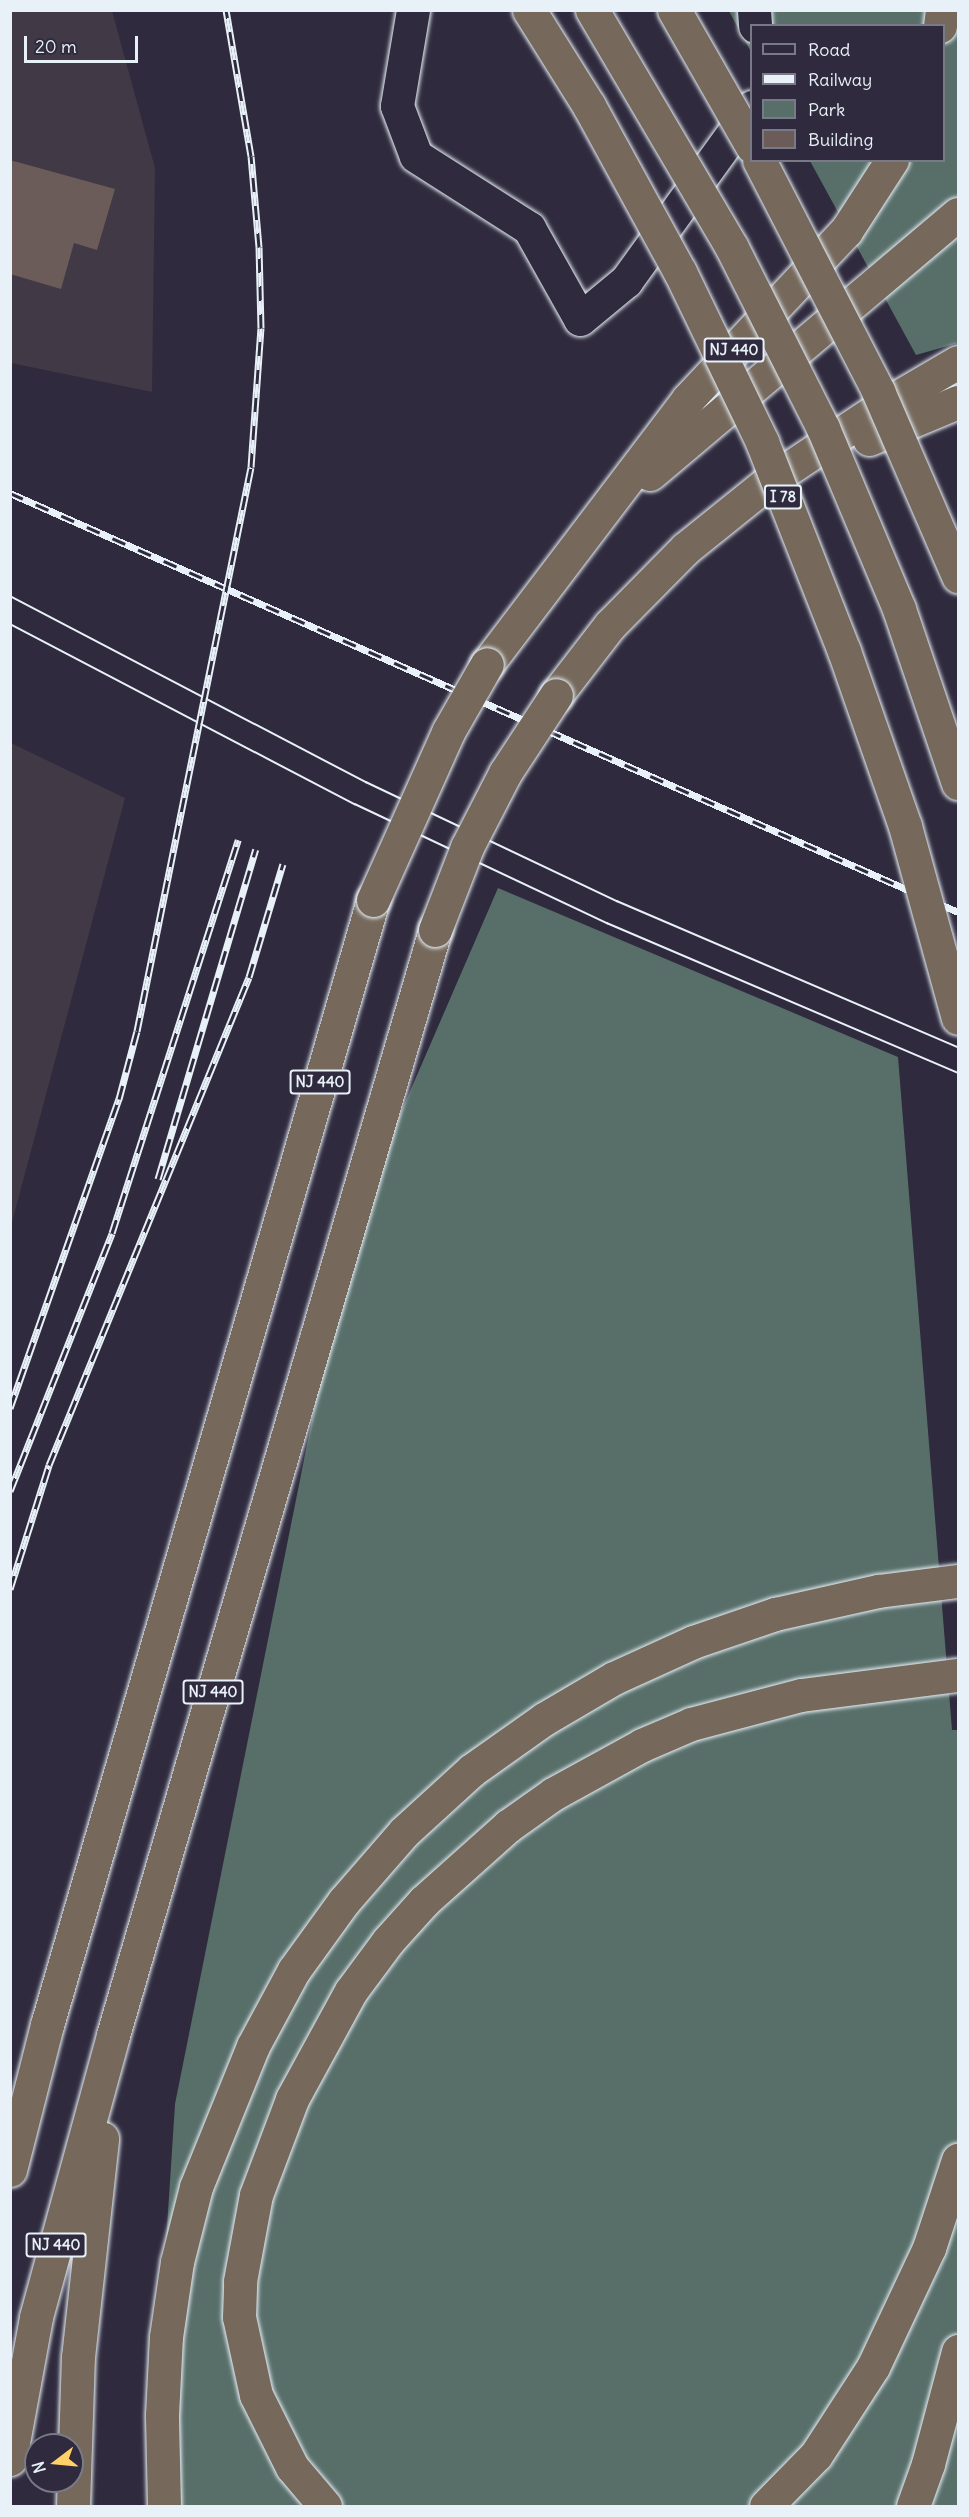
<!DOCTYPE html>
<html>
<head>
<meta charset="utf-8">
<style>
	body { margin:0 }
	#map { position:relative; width:969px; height:2517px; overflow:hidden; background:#2f2a3d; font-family:Delius,sans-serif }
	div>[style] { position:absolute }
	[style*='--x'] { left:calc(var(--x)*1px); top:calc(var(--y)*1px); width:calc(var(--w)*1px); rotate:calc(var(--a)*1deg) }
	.built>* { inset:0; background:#413945 }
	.green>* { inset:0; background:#576e69 }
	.building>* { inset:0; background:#6c5c59 }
	.roads { filter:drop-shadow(0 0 2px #e8f1f8) drop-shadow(0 0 2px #e8f1f8) }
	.minor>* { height:33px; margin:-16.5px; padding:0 16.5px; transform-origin:16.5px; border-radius:16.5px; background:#2f2a3d }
	.highway>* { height:33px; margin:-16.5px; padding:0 16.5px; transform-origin:16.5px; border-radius:16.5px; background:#76695c }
	.tram>* { height:1.5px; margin:-0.75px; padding:0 0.75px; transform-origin:0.75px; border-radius:0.75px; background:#e8f1f8 }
	.rail>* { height:7px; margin-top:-3.5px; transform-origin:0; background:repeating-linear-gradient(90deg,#2f2a3d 0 14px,#e8f1f8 0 28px); box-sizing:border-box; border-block:2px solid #e8f1f8 }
	.bridges { filter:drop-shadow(0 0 2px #e8f1f8) drop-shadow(0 0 2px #e8f1f8) }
	.highway-bridge>* { height:33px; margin:-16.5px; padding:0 16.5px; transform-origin:16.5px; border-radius:16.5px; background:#76695c }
	span { translate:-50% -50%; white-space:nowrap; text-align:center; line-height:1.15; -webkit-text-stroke:6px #2f2a3d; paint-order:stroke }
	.shield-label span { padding:2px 4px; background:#2f2a3d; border:2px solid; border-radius:4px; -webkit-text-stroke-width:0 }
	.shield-label { font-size:15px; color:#e8f1f8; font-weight:700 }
	.frame { position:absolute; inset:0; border:12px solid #e8f1f8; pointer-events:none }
	.legend { position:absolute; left:750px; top:24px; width:195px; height:138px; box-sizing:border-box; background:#2f2a3d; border:2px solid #797a88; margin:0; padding:8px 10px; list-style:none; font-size:18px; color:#e8f1f8 }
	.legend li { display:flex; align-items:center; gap:12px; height:30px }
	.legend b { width:30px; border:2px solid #797a88 }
	.north { position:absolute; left:24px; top:2433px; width:60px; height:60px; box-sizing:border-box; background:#2f2a3d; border:2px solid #797a88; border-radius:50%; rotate:254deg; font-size:16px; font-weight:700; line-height:24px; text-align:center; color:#e8f1f8 }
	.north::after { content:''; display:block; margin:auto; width:21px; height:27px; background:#ffd166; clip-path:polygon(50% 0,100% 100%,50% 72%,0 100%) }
	.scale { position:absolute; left:24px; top:36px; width:114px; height:27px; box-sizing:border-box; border:3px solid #e8f1f8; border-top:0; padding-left:8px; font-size:18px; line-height:21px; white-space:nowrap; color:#e8f1f8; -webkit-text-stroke:4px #2f2a3d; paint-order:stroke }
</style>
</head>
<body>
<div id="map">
	<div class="built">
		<i style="clip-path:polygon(10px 11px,112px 11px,155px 168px,152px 392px,11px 363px)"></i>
		<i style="clip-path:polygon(11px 743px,125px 798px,11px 1226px)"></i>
	</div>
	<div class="green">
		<i style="clip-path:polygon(729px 11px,958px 11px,958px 343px,916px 355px,810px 161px,944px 160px,944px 26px,752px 26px,751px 52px)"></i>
		<i style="clip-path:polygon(498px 888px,898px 1057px,952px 1730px,958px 1730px,958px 2506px,149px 2506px,175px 2104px,350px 1230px)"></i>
	</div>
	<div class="building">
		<i style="clip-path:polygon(10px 160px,115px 189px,97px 250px,74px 243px,61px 289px,10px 274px)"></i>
	</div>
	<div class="roads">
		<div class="minor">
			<i style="--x:413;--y:10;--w:97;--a:99.5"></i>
			<i style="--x:397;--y:106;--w:53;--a:69.2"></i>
			<i style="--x:416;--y:156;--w:134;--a:32.5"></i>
			<i style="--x:529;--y:228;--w:104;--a:60.7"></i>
			<i style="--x:580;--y:319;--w:60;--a:-39.6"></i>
			<i style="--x:626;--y:281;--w:215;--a:-54.1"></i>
			<i style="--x:754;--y:10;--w:16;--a:86"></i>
		</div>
		<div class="highway">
			<i style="--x:940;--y:26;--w:16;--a:-83"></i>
			<i style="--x:869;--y:439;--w:96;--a:-22.6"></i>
			<i style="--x:650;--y:474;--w:403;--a:-40.2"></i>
			<i style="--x:487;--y:664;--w:333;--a:-52.8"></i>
			<i style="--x:688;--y:399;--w:231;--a:-46.8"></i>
			<i style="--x:846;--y:231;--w:85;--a:-57.1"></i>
			<i style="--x:556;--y:695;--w:88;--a:-52.4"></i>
			<i style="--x:610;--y:625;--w:108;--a:-45.4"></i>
			<i style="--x:686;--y:548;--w:105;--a:-38.8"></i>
			<i style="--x:768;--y:482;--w:136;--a:-33.6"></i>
			<i style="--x:881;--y:407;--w:89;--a:-30.3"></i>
			<i style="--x:10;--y:2170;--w:150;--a:-75.7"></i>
			<i style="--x:47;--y:2025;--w:1171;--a:-73.84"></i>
			<i style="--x:10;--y:2459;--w:144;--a:-79.6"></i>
			<i style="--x:36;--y:2317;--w:292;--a:-74.7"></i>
			<i style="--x:113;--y:2035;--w:1151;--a:-73.75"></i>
			<i style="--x:73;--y:2506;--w:149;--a:-88.1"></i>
			<i style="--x:78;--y:2357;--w:220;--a:-83.7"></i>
			<i style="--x:164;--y:2506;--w:91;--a:-91.3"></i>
			<i style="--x:162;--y:2415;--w:78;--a:-87.1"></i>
			<i style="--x:166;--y:2337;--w:76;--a:-81.7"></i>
			<i style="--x:177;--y:2262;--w:77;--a:-75.8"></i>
			<i style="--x:196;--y:2187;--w:152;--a:-68"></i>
			<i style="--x:253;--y:2046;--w:86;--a:-61.7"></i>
			<i style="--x:294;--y:1970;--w:85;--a:-54.1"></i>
			<i style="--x:344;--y:1901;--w:91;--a:-49"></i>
			<i style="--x:404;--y:1832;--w:92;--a:-42.4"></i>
			<i style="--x:472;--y:1770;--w:88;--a:-35.3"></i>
			<i style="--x:544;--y:1719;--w:81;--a:-30.4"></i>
			<i style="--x:614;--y:1678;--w:87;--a:-24.5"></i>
			<i style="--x:693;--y:1642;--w:87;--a:-18.9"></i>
			<i style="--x:775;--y:1614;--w:106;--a:-12.6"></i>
			<i style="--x:878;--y:1591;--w:81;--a:-7.1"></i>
			<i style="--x:325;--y:2506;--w:51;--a:-130.2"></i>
			<i style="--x:292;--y:2467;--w:80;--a:-116.6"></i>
			<i style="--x:256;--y:2395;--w:80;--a:-102.3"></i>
			<i style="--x:239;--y:2317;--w:36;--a:-88"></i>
			<i style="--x:240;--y:2281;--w:87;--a:-79.5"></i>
			<i style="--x:256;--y:2195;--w:103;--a:-69.4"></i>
			<i style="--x:292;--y:2099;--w:123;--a:-61.4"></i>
			<i style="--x:351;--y:1991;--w:62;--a:-53.5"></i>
			<i style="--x:388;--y:1941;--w:54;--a:-48"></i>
			<i style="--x:424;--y:1901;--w:113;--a:-41.8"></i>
			<i style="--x:508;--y:1826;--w:55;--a:-35.4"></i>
			<i style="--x:553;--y:1794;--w:102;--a:-28.8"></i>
			<i style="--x:642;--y:1745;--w:53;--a:-23.2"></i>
			<i style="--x:691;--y:1724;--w:114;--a:-14.8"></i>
			<i style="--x:801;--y:1695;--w:158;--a:-7.3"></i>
			<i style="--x:766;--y:2506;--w:71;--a:-45.6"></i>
			<i style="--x:816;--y:2455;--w:105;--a:-57.1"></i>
			<i style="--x:873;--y:2367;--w:132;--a:-64.8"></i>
			<i style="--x:929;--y:2248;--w:93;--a:-71.8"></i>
			<i style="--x:913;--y:2506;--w:45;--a:-70.3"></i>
			<i style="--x:928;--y:2464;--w:117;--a:-75.1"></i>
		</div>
	</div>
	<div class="tram">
		<i style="--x:10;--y:596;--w:402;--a:27.6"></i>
		<i style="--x:366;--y:782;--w:278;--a:25.4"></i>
		<i style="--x:617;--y:901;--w:371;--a:23.2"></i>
		<i style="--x:10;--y:624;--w:389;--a:27.6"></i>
		<i style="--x:355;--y:804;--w:279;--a:25.3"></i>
		<i style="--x:607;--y:923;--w:382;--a:23.1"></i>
	</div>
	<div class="rail">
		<i style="--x:10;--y:493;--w:1036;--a:23.84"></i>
		<i style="--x:158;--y:1179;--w:344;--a:-73.5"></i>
		<i style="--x:10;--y:1408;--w:328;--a:-70.6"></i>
		<i style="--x:119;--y:1099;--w:70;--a:-75.2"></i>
		<i style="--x:137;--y:1031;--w:575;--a:-78.57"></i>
		<i style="--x:251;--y:467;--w:139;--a:-85.9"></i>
		<i style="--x:261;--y:328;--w:81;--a:-91.4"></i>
		<i style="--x:259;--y:247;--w:91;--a:-95"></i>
		<i style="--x:251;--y:156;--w:148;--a:-99.7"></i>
		<i style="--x:10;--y:1491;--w:277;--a:-68.4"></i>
		<i style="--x:112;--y:1233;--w:413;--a:-72.2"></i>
		<i style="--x:10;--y:1589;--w:130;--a:-72.5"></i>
		<i style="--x:49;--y:1465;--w:527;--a:-67.71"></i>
		<i style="--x:249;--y:977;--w:118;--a:-73.3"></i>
	</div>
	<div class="bridges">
		<div class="highway-bridge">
			<i style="--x:529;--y:10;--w:113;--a:58"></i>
			<i style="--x:589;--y:106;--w:189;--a:61.3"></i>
			<i style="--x:680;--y:272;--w:189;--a:64.2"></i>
			<i style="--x:762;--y:442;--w:225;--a:68.6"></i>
			<i style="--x:844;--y:651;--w:185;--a:70.8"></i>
			<i style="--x:905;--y:826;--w:199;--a:74.6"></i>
			<i style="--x:592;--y:10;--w:276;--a:59.5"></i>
			<i style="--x:732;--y:248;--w:202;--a:63.2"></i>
			<i style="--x:823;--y:428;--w:196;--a:67.2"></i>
			<i style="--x:899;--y:609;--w:184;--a:71.3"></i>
			<i style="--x:674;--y:10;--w:157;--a:60.2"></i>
			<i style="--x:759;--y:160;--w:260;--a:62.7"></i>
			<i style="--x:878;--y:391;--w:202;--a:66.6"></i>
			<i style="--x:373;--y:900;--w:184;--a:-65.9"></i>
			<i style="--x:448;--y:732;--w:78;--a:-60.2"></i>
			<i style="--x:435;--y:930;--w:89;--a:-68.9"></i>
			<i style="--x:467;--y:847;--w:83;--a:-62.8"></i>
			<i style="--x:505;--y:773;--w:93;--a:-56.8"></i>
		</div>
	</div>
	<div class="shield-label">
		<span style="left:734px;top:350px">NJ 440</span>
		<span style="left:783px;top:497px">I 78</span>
		<span style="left:320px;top:1082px">NJ 440</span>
		<span style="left:213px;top:1692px">NJ 440</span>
		<span style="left:56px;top:2245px">NJ 440</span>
	</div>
	<div class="frame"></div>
	<ul class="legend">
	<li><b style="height:8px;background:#2f2a3d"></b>Road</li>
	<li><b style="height:8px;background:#e8f1f8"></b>Railway</li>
	<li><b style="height:16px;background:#576e69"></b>Park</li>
	<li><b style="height:16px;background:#6c5c59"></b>Building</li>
	</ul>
	<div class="north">N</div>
	<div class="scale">20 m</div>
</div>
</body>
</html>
